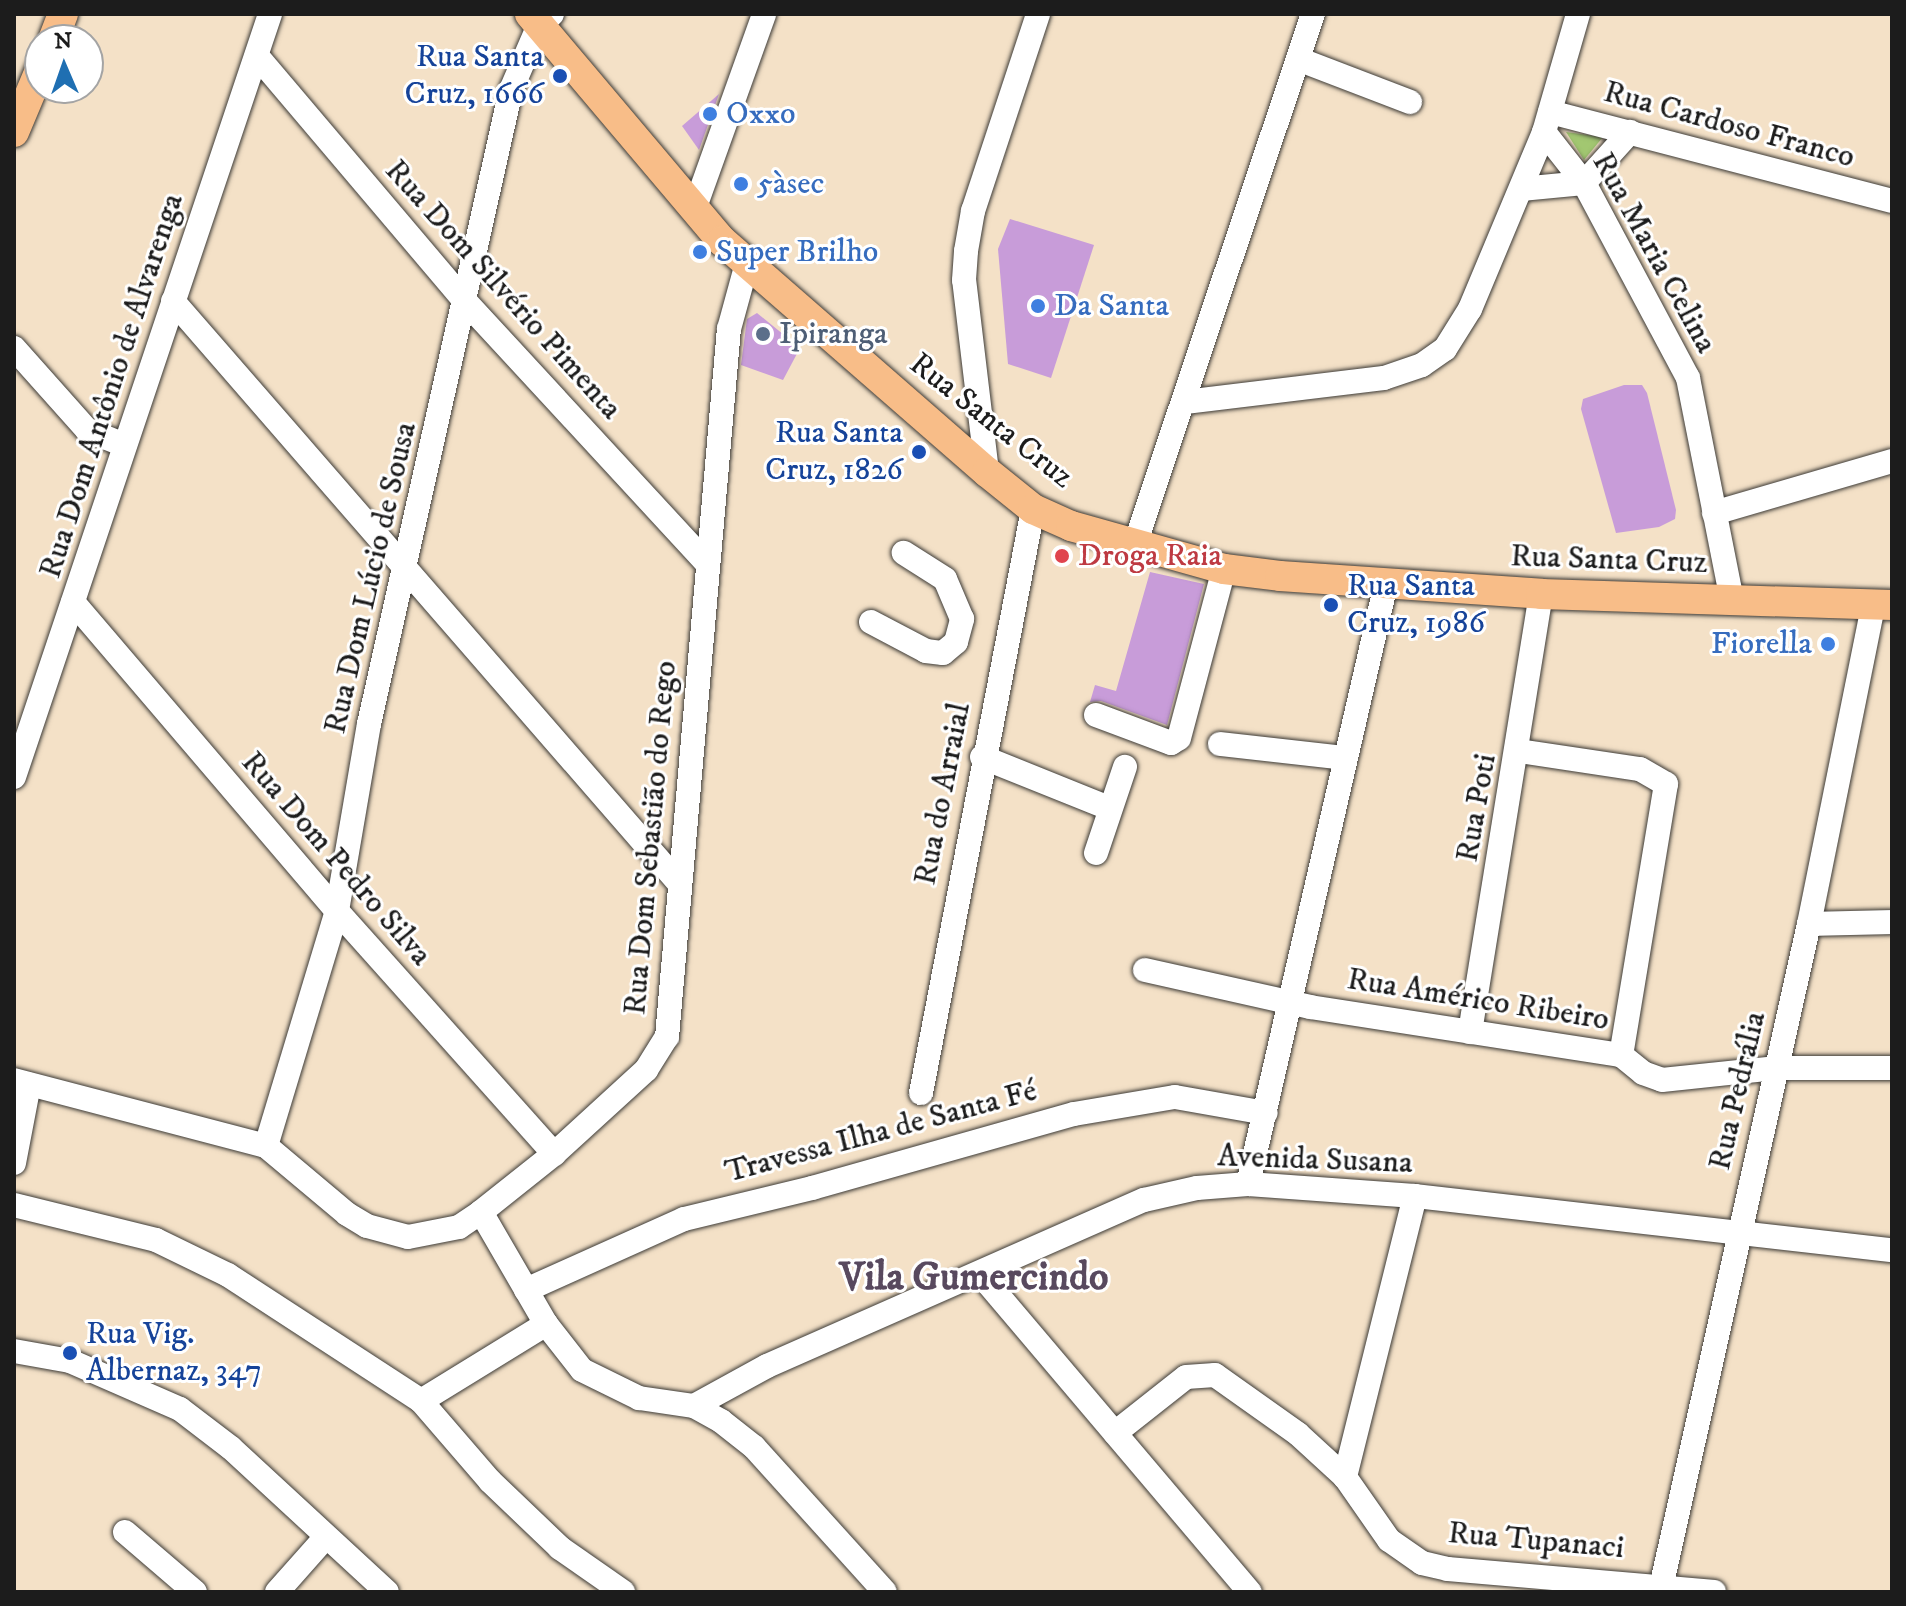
<!DOCTYPE html>
<html>
<head>
<meta charset="utf-8">
<style>
	body { margin:0 }
	#map { position:relative; width:1906px; height:1606px; overflow:hidden; background:#f4e1c7; font-family:"IM FELL DW Pica",serif }
	div>[style] { position:absolute }
	[style*='--x'] { left:calc(var(--x)*1px); top:calc(var(--y)*1px); width:calc(var(--w)*1px); rotate:calc(var(--a)*1deg) }
	.green>* { inset:0; background:#a2c771 }
	.building>* { inset:0; background:#c89cd9 }
	.roads { filter:drop-shadow(0 0 2px #3c3a36) drop-shadow(0 0 2px #3c3a36) }
	.minor>* { height:24px; margin:-12px; padding:0 12px; transform-origin:12px; border-radius:12px; background:#fff }
	.major>* { height:30px; margin:-15px; padding:0 15px; transform-origin:15px; border-radius:15px; background:#f8bd88 }
	.dots>* { width:22px; height:22px; translate:-50% -50%; box-sizing:border-box; border:4px solid #fff; border-radius:50% }
	span { translate:-50% -50%; white-space:nowrap; text-align:center; line-height:1.15; -webkit-text-stroke:6px #fff; paint-order:stroke }
	.transit-label { font-size:32px; color:#164399 }
	.right { translate:-100% -50%; text-align:right }
	.left { translate:0 -50%; text-align:left }
	.shop-label { font-size:32px; color:#366cbe }
	.street-label { font-size:32px; color:#1c1c1c }
	.service-label { font-size:32px; color:#4e5e75 }
	.health-label { font-size:32px; color:#be3a42 }
	.district-label { font-size:40px; color:#58495e; font-weight:700 }
	.frame { position:absolute; inset:0; border:16px solid #1c1c1c; pointer-events:none }
	.north { position:absolute; left:24px; top:24px; width:80px; height:80px; box-sizing:border-box; background:#fff; border:2px solid #a4a4a4; border-radius:50%; rotate:358deg; font-size:22px; font-weight:700; line-height:32px; text-align:center; color:#1c1c1c }
	.north::after { content:''; display:block; margin:auto; width:28px; height:36px; background:#1f6fb2; clip-path:polygon(50% 0,100% 100%,50% 72%,0 100%) }
</style>
</head>
<body>
<div id="map">
	<div class="green">
		<i style="clip-path:polygon(1566px 132px,1603px 137px,1584px 160px)"></i>
	</div>
	<div class="building">
		<i style="clip-path:polygon(719px 94px,699px 150px,682px 126px)"></i>
		<i style="clip-path:polygon(1010px 219px,1094px 245px,1051px 378px,1008px 364px,998px 249px)"></i>
		<i style="clip-path:polygon(757px 313px,800px 348px,783px 380px,741px 365px,747px 319px)"></i>
		<i style="clip-path:polygon(1624px 385px,1642px 385px,1647px 393px,1676px 510px,1675px 519px,1659px 527px,1616px 533px,1581px 409px,1583px 399px)"></i>
		<i style="clip-path:polygon(1150px 572px,1204px 584px,1167px 725px,1101px 701px,1090px 702px,1095px 685px,1116px 691px)"></i>
	</div>
	<div class="roads">
		<div class="minor">
			<i style="--x:257;--y:56;--w:320;--a:49.7"></i>
			<i style="--x:464;--y:300;--w:357;--a:47.3"></i>
			<i style="--x:1298;--y:59;--w:120;--a:21"></i>
			<i style="--x:1550;--y:112;--w:353;--a:14.6"></i>
			<i style="--x:1544;--y:132;--w:65;--a:51.9"></i>
			<i style="--x:1584;--y:183;--w:221;--a:61.9"></i>
			<i style="--x:1688;--y:378;--w:226;--a:78.8"></i>
			<i style="--x:1521;--y:189;--w:63;--a:-5.4"></i>
			<i style="--x:1584;--y:183;--w:69;--a:-48"></i>
			<i style="--x:694;--y:210;--w:208;--a:-70.3"></i>
			<i style="--x:173;--y:301;--w:771;--a:49"></i>
			<i style="--x:14;--y:348;--w:110;--a:48.3"></i>
			<i style="--x:87;--y:430;--w:40;--a:22"></i>
			<i style="--x:1185;--y:402;--w:200;--a:-6.9"></i>
			<i style="--x:1384;--y:378;--w:40;--a:-18.9"></i>
			<i style="--x:1422;--y:365;--w:28;--a:-35"></i>
			<i style="--x:1445;--y:349;--w:47;--a:-58"></i>
			<i style="--x:1470;--y:309;--w:192;--a:-67.3"></i>
			<i style="--x:1544;--y:132;--w:123;--a:-73.9"></i>
			<i style="--x:987;--y:472;--w:193;--a:-96.8"></i>
			<i style="--x:964;--y:280;--w:29;--a:-86"></i>
			<i style="--x:966;--y:251;--w:41;--a:-80.1"></i>
			<i style="--x:973;--y:211;--w:207;--a:-71.7"></i>
			<i style="--x:1714;--y:513;--w:185;--a:-16.3"></i>
			<i style="--x:1134;--y:547;--w:562;--a:-71.44"></i>
			<i style="--x:73;--y:602;--w:406;--a:49.5"></i>
			<i style="--x:337;--y:911;--w:326;--a:48.2"></i>
			<i style="--x:871;--y:622;--w:62;--a:27.8"></i>
			<i style="--x:926;--y:651;--w:17;--a:7"></i>
			<i style="--x:943;--y:653;--w:17;--a:-40"></i>
			<i style="--x:956;--y:642;--w:24;--a:-75"></i>
			<i style="--x:962;--y:619;--w:43;--a:-113"></i>
			<i style="--x:945;--y:579;--w:49;--a:-147.6"></i>
			<i style="--x:1096;--y:715;--w:80;--a:20.5"></i>
			<i style="--x:1171;--y:743;--w:9;--a:-32"></i>
			<i style="--x:1179;--y:738;--w:175;--a:-75.1"></i>
			<i style="--x:1220;--y:744;--w:126;--a:6.4"></i>
			<i style="--x:1519;--y:751;--w:122;--a:8.5"></i>
			<i style="--x:1640;--y:769;--w:30;--a:30"></i>
			<i style="--x:1666;--y:784;--w:275;--a:99.4"></i>
			<i style="--x:982;--y:757;--w:137;--a:21.9"></i>
			<i style="--x:14;--y:777;--w:805;--a:-71.45"></i>
			<i style="--x:1096;--y:853;--w:91;--a:-71.4"></i>
			<i style="--x:1809;--y:924;--w:83;--a:-1.4"></i>
			<i style="--x:1145;--y:970;--w:169;--a:12.6"></i>
			<i style="--x:1310;--y:1007;--w:315;--a:8.8"></i>
			<i style="--x:1621;--y:1055;--w:28;--a:39"></i>
			<i style="--x:1643;--y:1073;--w:20;--a:20"></i>
			<i style="--x:1662;--y:1080;--w:116;--a:-6"></i>
			<i style="--x:1777;--y:1068;--w:115;--a:0"></i>
			<i style="--x:1470;--y:1032;--w:444;--a:-80.8"></i>
			<i style="--x:14;--y:1080;--w:260;--a:14.7"></i>
			<i style="--x:266;--y:1146;--w:106;--a:40"></i>
			<i style="--x:347;--y:1214;--w:23;--a:31"></i>
			<i style="--x:367;--y:1226;--w:42;--a:15"></i>
			<i style="--x:408;--y:1237;--w:52;--a:-11.1"></i>
			<i style="--x:459;--y:1227;--w:27;--a:-34"></i>
			<i style="--x:481;--y:1212;--w:93;--a:-38.5"></i>
			<i style="--x:554;--y:1154;--w:125;--a:-42.4"></i>
			<i style="--x:646;--y:1070;--w:39;--a:-58"></i>
			<i style="--x:667;--y:1037;--w:711;--a:-85"></i>
			<i style="--x:729;--y:329;--w:68;--a:-74.7"></i>
			<i style="--x:921;--y:1093;--w:595;--a:-79.14"></i>
			<i style="--x:266;--y:1146;--w:245;--a:-73.2"></i>
			<i style="--x:337;--y:911;--w:190;--a:-80.3"></i>
			<i style="--x:369;--y:724;--w:650;--a:-77.38"></i>
			<i style="--x:511;--y:90;--w:71;--a:-66.7"></i>
			<i style="--x:539;--y:25;--w:17;--a:-40"></i>
			<i style="--x:14;--y:1163;--w:80;--a:-79.2"></i>
			<i style="--x:1248;--y:1184;--w:616;--a:-77.05"></i>
			<i style="--x:1415;--y:1196;--w:290;--a:104"></i>
			<i style="--x:1345;--y:1477;--w:77;--a:55.1"></i>
			<i style="--x:1389;--y:1540;--w:40;--a:34.9"></i>
			<i style="--x:1422;--y:1563;--w:27;--a:13"></i>
			<i style="--x:1448;--y:1569;--w:267;--a:4.9"></i>
			<i style="--x:14;--y:1205;--w:146;--a:13.8"></i>
			<i style="--x:156;--y:1240;--w:80;--a:25.9"></i>
			<i style="--x:228;--y:1275;--w:230;--a:33.1"></i>
			<i style="--x:421;--y:1401;--w:106;--a:49.2"></i>
			<i style="--x:490;--y:1481;--w:97;--a:43.7"></i>
			<i style="--x:560;--y:1548;--w:77;--a:34.9"></i>
			<i style="--x:481;--y:1212;--w:129;--a:59.9"></i>
			<i style="--x:546;--y:1324;--w:58;--a:52"></i>
			<i style="--x:582;--y:1370;--w:64;--a:26.2"></i>
			<i style="--x:639;--y:1398;--w:56;--a:8.3"></i>
			<i style="--x:694;--y:1406;--w:31;--a:29"></i>
			<i style="--x:721;--y:1421;--w:42;--a:38.2"></i>
			<i style="--x:754;--y:1447;--w:195;--a:47.9"></i>
			<i style="--x:980;--y:1274;--w:417;--a:49.7"></i>
			<i style="--x:526;--y:1290;--w:173;--a:-24.2"></i>
			<i style="--x:684;--y:1219;--w:132;--a:-13.6"></i>
			<i style="--x:812;--y:1188;--w:272;--a:-15.8"></i>
			<i style="--x:1074;--y:1114;--w:102;--a:-9.6"></i>
			<i style="--x:1175;--y:1097;--w:92;--a:10"></i>
			<i style="--x:14;--y:1351;--w:57;--a:10.1"></i>
			<i style="--x:70;--y:1361;--w:120;--a:23.6"></i>
			<i style="--x:180;--y:1409;--w:64;--a:37.4"></i>
			<i style="--x:231;--y:1448;--w:212;--a:42.7"></i>
			<i style="--x:421;--y:1401;--w:147;--a:-31.6"></i>
			<i style="--x:694;--y:1406;--w:83;--a:-28.7"></i>
			<i style="--x:767;--y:1366;--w:412;--a:-23.8"></i>
			<i style="--x:1144;--y:1200;--w:54;--a:-12.8"></i>
			<i style="--x:1197;--y:1188;--w:51;--a:-4.5"></i>
			<i style="--x:1248;--y:1184;--w:167;--a:4.1"></i>
			<i style="--x:1415;--y:1196;--w:480;--a:6.5"></i>
			<i style="--x:1115;--y:1433;--w:90;--a:-38.3"></i>
			<i style="--x:1186;--y:1377;--w:29;--a:-4"></i>
			<i style="--x:1215;--y:1375;--w:102;--a:35.4"></i>
			<i style="--x:1298;--y:1434;--w:64;--a:42.5"></i>
			<i style="--x:125;--y:1532;--w:92;--a:40.6"></i>
			<i style="--x:277;--y:1592;--w:71;--a:-48.4"></i>
			<i style="--x:1660;--y:1592;--w:684;--a:-77.43"></i>
			<i style="--x:1809;--y:924;--w:328;--a:-78.6"></i>
		</div>
		<div class="major">
			<i style="--x:530;--y:14;--w:297;--a:49.8"></i>
			<i style="--x:722;--y:241;--w:352;--a:41.1"></i>
			<i style="--x:987;--y:472;--w:59;--a:38.8"></i>
			<i style="--x:1033;--y:509;--w:42;--a:24.1"></i>
			<i style="--x:1071;--y:526;--w:159;--a:15.7"></i>
			<i style="--x:1224;--y:569;--w:56;--a:7.1"></i>
			<i style="--x:1280;--y:576;--w:262;--a:3.9"></i>
			<i style="--x:1541;--y:594;--w:351;--a:1.8"></i>
			<i style="--x:53;--y:40;--w:28;--a:-69"></i>
			<i style="--x:14;--y:132;--w:67;--a:-67.2"></i>
		</div>
	</div>
	<div class="dots">
		<i style="left:560px;top:76px;background:#1a4fb4"></i>
		<i style="left:710px;top:114px;background:#3f7fe0"></i>
		<i style="left:741px;top:184px;background:#3f7fe0"></i>
		<i style="left:700px;top:252px;background:#3f7fe0"></i>
		<i style="left:1038px;top:306px;background:#3f7fe0"></i>
		<i style="left:763px;top:334px;background:#5c6f8a"></i>
		<i style="left:919px;top:452px;background:#1a4fb4"></i>
		<i style="left:1062px;top:556px;background:#e0444e"></i>
		<i style="left:1331px;top:605px;background:#1a4fb4"></i>
		<i style="left:1828px;top:644px;background:#3f7fe0"></i>
		<i style="left:70px;top:1353px;background:#1a4fb4"></i>
	</div>
	<div class="transit-label">
		<span class="right" style="left:544px;top:76px">Rua Santa<br>Cruz, 1666</span>
		<span class="right" style="left:903px;top:452px">Rua Santa<br>Cruz, 1826</span>
		<span class="left" style="left:1347px;top:605px">Rua Santa<br>Cruz, 1986</span>
		<span class="left" style="left:86px;top:1353px">Rua Vig.<br>Albernaz, 347</span>
	</div>
	<div class="shop-label">
		<span class="left" style="left:726px;top:114px">Oxxo</span>
		<span class="left" style="left:757px;top:184px">5àsec</span>
		<span class="left" style="left:716px;top:252px">Super Brilho</span>
		<span class="left" style="left:1054px;top:306px">Da Santa</span>
		<span class="right" style="left:1812px;top:644px">Fiorella</span>
	</div>
	<div class="street-label">
		<span style="left:1729px;top:125px;rotate:15deg">Rua Cardoso Franco</span>
		<span style="left:1654px;top:253px;rotate:61deg">Rua Maria Celina</span>
		<span style="left:503px;top:290px;rotate:48deg">Rua Dom Silvério Pimenta</span>
		<span style="left:112px;top:386px;rotate:-72deg">Rua Dom Antônio de Alvarenga</span>
		<span style="left:991px;top:421px;rotate:38deg">Rua Santa Cruz</span>
		<span style="left:1609px;top:560px;rotate:2deg">Rua Santa Cruz</span>
		<span style="left:371px;top:578px;rotate:-77deg">Rua Dom Lúcio de Sousa</span>
		<span style="left:943px;top:794px;rotate:-79deg">Rua do Arraial</span>
		<span style="left:1477px;top:808px;rotate:-80deg">Rua Poti</span>
		<span style="left:651px;top:838px;rotate:-85deg">Rua Dom Sebastião do Rego</span>
		<span style="left:336px;top:859px;rotate:49deg">Rua Dom Pedro Silva</span>
		<span style="left:1478px;top:1000px;rotate:9deg">Rua Américo Ribeiro</span>
		<span style="left:1738px;top:1091px;rotate:-77deg">Rua Pedrália</span>
		<span style="left:881px;top:1132px;rotate:-15deg">Travessa Ilha de Santa Fé</span>
		<span style="left:1315px;top:1160px;rotate:2deg">Avenida Susana</span>
		<span style="left:1536px;top:1541px;rotate:5deg">Rua Tupanaci</span>
	</div>
	<div class="service-label">
		<span class="left" style="left:779px;top:334px">Ipiranga</span>
	</div>
	<div class="health-label">
		<span class="left" style="left:1078px;top:556px">Droga Raia</span>
	</div>
	<div class="district-label">
		<span style="left:974px;top:1278px">Vila Gumercindo</span>
	</div>
	<div class="frame"></div>
	<div class="north">N</div>
</div>
</body>
</html>
